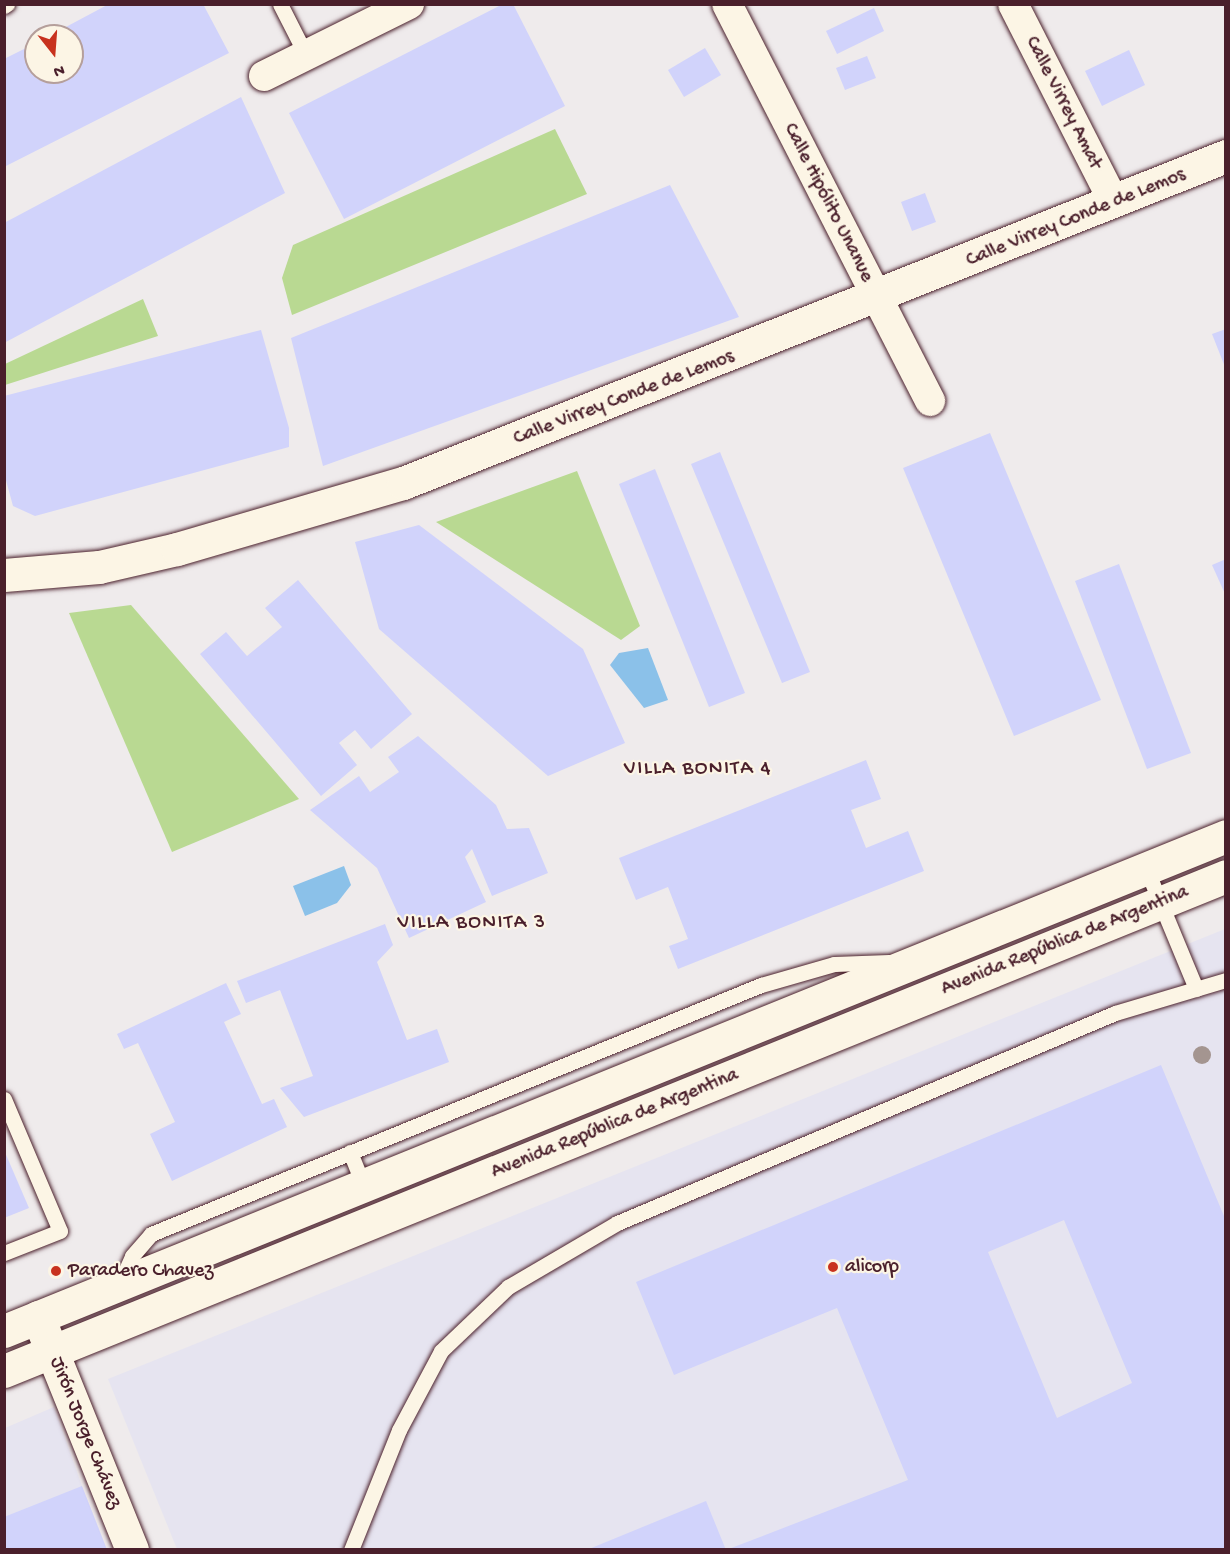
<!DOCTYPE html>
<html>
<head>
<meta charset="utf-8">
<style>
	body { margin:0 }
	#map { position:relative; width:1230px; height:1554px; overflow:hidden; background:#efebec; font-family:"Gochi Hand",sans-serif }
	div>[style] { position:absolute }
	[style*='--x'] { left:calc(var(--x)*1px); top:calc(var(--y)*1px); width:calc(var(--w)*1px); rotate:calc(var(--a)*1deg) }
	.built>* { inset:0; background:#e6e4f0 }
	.green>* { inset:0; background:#b9d992 }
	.water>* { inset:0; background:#8bc1e9 }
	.building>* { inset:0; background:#d1d3fb }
	.roads { filter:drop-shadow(0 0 2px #4a1f2b) drop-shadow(0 0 2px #4a1f2b) }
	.service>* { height:15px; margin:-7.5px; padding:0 7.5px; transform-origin:7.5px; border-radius:7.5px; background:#fcf5e5 }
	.minor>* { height:30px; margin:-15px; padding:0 15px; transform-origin:15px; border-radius:15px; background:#fcf5e5 }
	.tertiary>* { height:33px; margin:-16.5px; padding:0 16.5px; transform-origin:16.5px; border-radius:16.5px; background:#fcf5e5 }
	.secondary>* { height:33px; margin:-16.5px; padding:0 16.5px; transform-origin:16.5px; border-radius:16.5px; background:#fcf5e5 }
	.trees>* { width:18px; height:18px; margin:-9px; border-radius:50%; background:#a49590 }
	.dots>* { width:16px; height:16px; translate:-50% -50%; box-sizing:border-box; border:3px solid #fcf5e5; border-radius:50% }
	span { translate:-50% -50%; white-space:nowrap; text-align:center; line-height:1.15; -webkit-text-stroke:4.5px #fcf5e5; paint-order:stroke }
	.street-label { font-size:20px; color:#4a1f2b }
	.poi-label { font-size:20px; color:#4a1f2b }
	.left { translate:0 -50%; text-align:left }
	.neighbourhood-label { font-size:21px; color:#4a1f2b; letter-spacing:1.5px }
	.frame { position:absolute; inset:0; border:6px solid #4a1f2b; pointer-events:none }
	.north { position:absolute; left:24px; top:24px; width:60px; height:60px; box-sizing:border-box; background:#fcf5e5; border:2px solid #b59f9b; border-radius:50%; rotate:163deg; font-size:16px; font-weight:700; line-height:24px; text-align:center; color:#4a1f2b }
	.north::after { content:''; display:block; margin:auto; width:21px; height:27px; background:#c8321e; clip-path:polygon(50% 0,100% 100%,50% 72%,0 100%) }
</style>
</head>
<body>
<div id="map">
	<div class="built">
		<i style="clip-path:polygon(1225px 929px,1225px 1549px,177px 1549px,108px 1379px)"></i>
		<i style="clip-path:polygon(54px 1407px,82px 1486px,107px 1549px,5px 1550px,5px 1428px)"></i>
	</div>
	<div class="green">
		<i style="clip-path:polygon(555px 129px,587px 194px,292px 315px,282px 278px,293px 245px)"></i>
		<i style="clip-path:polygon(143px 299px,158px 336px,5px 385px,5px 364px)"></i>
		<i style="clip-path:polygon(577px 471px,640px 626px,621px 640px,436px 522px)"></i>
		<i style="clip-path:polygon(131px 605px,299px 799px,172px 852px,69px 613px)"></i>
	</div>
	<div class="water">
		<i style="clip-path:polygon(648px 648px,668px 700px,644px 708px,610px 665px,619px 653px)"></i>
		<i style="clip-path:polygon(344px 866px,351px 885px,337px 903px,305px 916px,293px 886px)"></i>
	</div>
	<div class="building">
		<i style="clip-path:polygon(109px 4px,203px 4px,229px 53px,4px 167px,4px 59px,36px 43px,36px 72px,72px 72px,72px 36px,49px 36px)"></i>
		<i style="clip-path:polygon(503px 4px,513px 4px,565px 106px,344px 219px,289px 113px)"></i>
		<i style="clip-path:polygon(874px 8px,884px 31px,837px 54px,826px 31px)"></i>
		<i style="clip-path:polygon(705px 48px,721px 75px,684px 97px,668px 70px)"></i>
		<i style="clip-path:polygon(1129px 50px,1145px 85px,1102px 106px,1085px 71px)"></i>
		<i style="clip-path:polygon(867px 56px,876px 78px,845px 90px,836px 68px)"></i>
		<i style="clip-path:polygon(241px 97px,285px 193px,4px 343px,4px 223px)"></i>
		<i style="clip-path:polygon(670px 185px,739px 317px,323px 466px,291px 338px)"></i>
		<i style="clip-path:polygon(925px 193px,936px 222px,912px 231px,901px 202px)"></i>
		<i style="clip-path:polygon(1226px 329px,1226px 367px,1225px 367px,1212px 334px)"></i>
		<i style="clip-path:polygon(261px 330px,289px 428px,289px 447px,35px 516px,13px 506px,4px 473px,4px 396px)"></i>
		<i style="clip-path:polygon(990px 433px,1101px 700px,1014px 736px,903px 468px)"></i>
		<i style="clip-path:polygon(720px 452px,810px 672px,782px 683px,691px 464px)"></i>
		<i style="clip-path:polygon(655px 469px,745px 693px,709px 707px,619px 484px)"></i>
		<i style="clip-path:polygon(419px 525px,583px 649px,625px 743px,548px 776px,379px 629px,355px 542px)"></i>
		<i style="clip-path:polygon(1226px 559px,1226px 596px,1212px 565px)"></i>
		<i style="clip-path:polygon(1119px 564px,1191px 753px,1147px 769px,1075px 581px)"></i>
		<i style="clip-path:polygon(298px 580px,412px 714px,371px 749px,355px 730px,339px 743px,357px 765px,321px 796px,200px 654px,226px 632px,247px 656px,282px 627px,265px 608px)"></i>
		<i style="clip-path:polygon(418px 736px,496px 805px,507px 829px,529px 828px,548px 873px,492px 896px,472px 849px,465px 857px,486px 902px,409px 938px,377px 868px,310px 810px,359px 776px,370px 792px,399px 772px,388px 757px)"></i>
		<i style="clip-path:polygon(866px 760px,881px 799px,851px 810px,866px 848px,908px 831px,924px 871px,678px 969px,669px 946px,688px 939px,668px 887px,636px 900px,619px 858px)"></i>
		<i style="clip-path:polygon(385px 924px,393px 945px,377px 962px,407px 1040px,437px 1029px,449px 1062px,304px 1117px,280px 1088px,313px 1076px,280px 990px,246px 1003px,237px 981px)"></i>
		<i style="clip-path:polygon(226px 983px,241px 1014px,224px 1022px,262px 1104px,274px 1099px,287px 1127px,172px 1181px,150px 1134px,175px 1122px,138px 1043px,124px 1049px,117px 1034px)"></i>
		<i style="clip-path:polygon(evenodd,1161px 1065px,1226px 1221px,1226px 1550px,726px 1550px,908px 1480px,837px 1308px,674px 1375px,636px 1282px,1161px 1065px,1064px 1220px,1132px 1383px,1057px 1418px,988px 1252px,1064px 1220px)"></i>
		<i style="clip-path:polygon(4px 1150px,29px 1208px,4px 1218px)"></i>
		<i style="clip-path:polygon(82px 1486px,107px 1550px,4px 1550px,4px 1517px)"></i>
		<i style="clip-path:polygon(706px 1501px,726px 1550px,589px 1550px,589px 1549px)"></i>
	</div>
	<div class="roads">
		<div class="service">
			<i style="--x:280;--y:4;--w:57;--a:63"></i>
			<i style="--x:4;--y:6;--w:4;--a:-34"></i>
			<i style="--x:1146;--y:868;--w:131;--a:67.5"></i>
			<i style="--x:4;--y:1099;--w:143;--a:67"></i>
			<i style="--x:60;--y:1231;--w:60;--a:158.6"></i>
			<i style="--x:350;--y:1152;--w:35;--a:68"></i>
			<i style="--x:121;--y:1281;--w:27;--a:-66"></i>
			<i style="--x:132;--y:1256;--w:29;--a:-49"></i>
			<i style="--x:151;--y:1234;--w:659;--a:-22.21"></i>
			<i style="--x:761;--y:985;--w:76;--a:-16"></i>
			<i style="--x:834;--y:964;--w:55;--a:-2.1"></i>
			<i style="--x:351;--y:1550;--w:129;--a:-68.2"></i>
			<i style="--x:399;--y:1430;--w:89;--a:-62"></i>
			<i style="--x:441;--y:1351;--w:93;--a:-43.7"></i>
			<i style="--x:508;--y:1287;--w:126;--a:-30.4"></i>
			<i style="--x:617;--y:1223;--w:540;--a:-22.86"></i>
			<i style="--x:1115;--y:1013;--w:116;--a:-16.6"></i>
		</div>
		<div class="minor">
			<i style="--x:727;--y:4;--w:446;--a:62.9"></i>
			<i style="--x:1013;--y:4;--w:222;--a:63"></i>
			<i style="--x:264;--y:76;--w:162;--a:-26.4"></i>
		</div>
		<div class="tertiary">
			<i style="--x:4;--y:575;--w:95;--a:-4.8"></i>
			<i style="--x:99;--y:567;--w:80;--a:-13"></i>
			<i style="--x:177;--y:549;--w:235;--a:-16.3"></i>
			<i style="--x:403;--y:483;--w:886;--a:-21.67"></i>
			<i style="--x:38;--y:1317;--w:251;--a:68"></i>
		</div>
		<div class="secondary">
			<i style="--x:4;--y:1331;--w:1318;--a:-22.05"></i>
			<i style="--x:4;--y:1371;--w:1318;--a:-22.05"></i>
		</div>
	</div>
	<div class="trees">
		<i style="left:1202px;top:1055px"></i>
	</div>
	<div class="dots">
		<i style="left:833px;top:1267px;background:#c8321e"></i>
		<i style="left:56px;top:1271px;background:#c8321e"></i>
	</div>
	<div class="street-label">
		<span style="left:1063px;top:103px;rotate:63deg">Calle Virrey Amat</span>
		<span style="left:828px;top:203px;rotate:63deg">Calle Hipólito Unanue</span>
		<span style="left:1076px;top:218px;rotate:-22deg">Calle Virrey Conde de Lemos</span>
		<span style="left:624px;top:398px;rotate:-21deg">Calle Virrey Conde de Lemos</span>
		<span style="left:1065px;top:941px;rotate:-22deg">Avenida República de Argentina</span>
		<span style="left:615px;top:1124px;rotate:-22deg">Avenida República de Argentina</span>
		<span style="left:85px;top:1433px;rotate:68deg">Jirón Jorge Chávez</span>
	</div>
	<div class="poi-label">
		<span class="left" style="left:845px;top:1267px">alicorp</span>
		<span class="left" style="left:68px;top:1271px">Paradero Chavez</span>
	</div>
	<div class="neighbourhood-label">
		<span style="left:698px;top:770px">VILLA BONITA 4</span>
		<span style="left:472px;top:924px">VILLA BONITA 3</span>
	</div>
	<div class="frame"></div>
	<div class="north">N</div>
</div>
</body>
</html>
